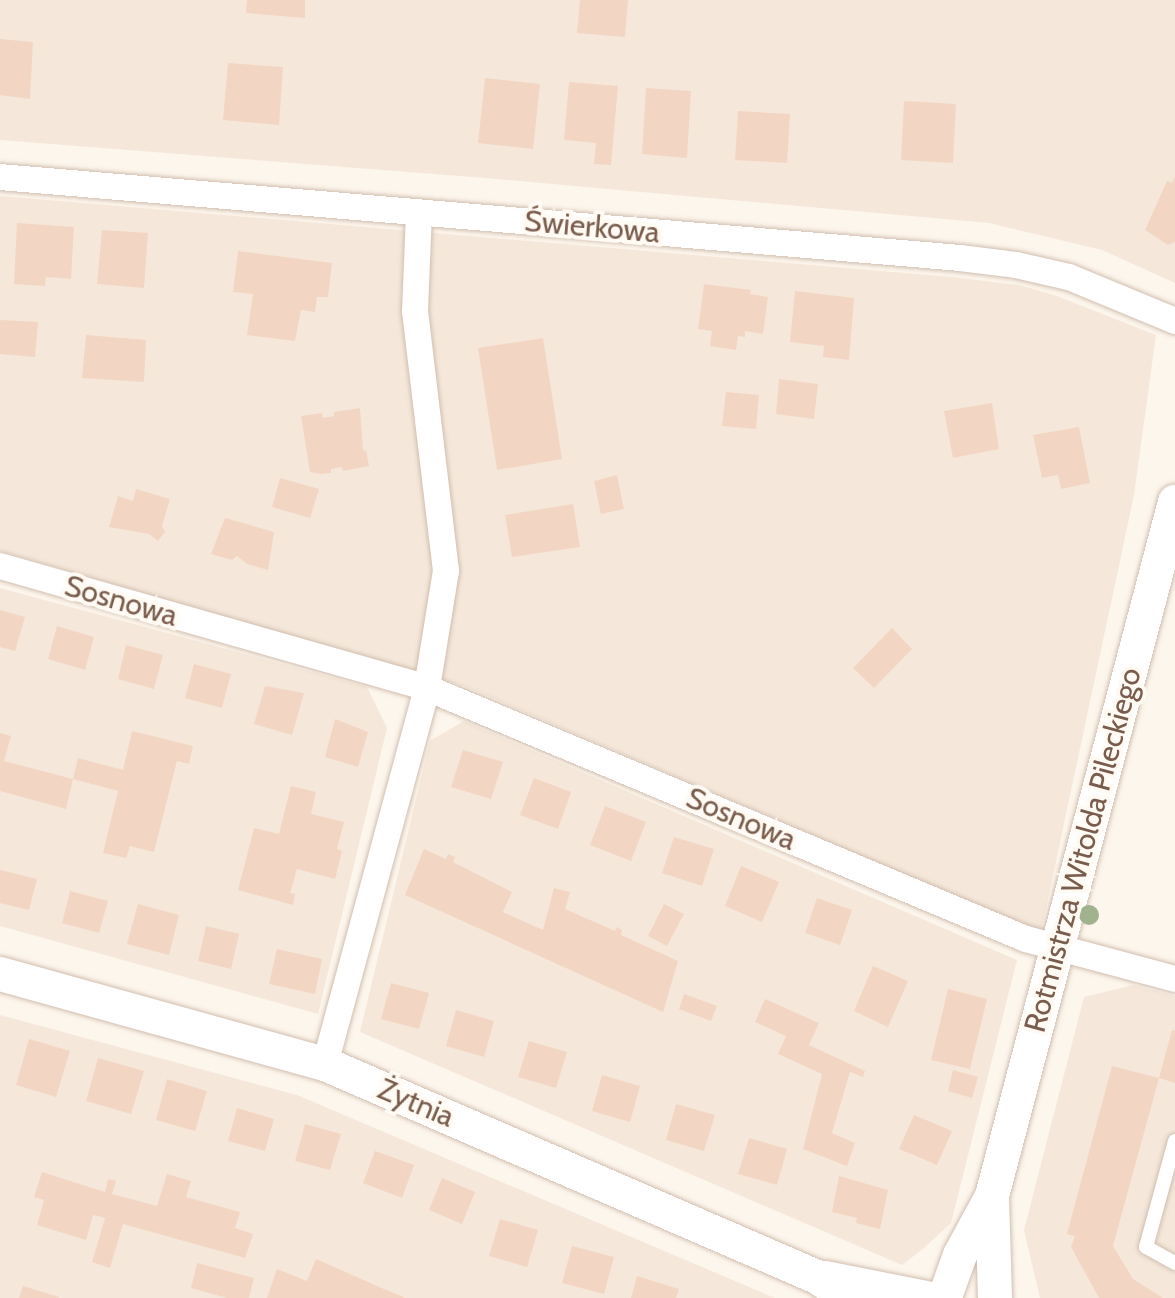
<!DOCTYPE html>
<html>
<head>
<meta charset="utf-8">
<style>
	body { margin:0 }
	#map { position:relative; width:1175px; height:1298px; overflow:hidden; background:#fdf6ec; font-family:Cabin,sans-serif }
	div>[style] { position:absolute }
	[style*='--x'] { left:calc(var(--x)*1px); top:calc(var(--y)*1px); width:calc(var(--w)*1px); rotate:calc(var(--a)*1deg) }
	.residential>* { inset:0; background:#f5e8da }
	.building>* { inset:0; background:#f3d5c3 }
	.roads { filter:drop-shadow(0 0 2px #d1beb0) drop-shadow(0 0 2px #d1beb0) }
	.service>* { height:14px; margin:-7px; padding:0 7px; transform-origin:7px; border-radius:7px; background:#fff }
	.minor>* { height:26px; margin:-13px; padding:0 13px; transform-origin:13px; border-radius:13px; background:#fff }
	.tertiary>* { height:34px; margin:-17px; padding:0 17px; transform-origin:17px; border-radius:17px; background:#fff }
	.trees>* { width:20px; height:20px; margin:-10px; border-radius:50%; background:#a0b28e }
	span { translate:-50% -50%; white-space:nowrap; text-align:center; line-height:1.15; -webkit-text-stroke:8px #fffaf3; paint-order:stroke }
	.street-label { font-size:30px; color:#7a5c4d }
</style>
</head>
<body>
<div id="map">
	<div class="residential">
		<i style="clip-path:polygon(0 0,1175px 0,1175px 283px,1102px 250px,989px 223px,485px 178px,0 140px)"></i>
		<i style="clip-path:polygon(0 196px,952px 277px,1019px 285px,1057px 296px,1156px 335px,1134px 495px,1041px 932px,464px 686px,0 551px)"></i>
		<i style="clip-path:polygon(0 588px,367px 687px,387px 728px,318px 1014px,0 926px)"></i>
		<i style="clip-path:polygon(464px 721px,1017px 960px,951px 1223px,924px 1248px,902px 1265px,360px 1032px,430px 741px)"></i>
		<i style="clip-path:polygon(1133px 985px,1175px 996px,1175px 1298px,1040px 1298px,1024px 1230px,1084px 997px)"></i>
		<i style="clip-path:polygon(0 1015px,297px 1095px,775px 1298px,0 1298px)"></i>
	</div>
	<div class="building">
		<i style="clip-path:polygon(247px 0,305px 0,305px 18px,246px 13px)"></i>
		<i style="clip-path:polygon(580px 0,628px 0,625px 37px,577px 33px)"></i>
		<i style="clip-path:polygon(0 39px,33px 42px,30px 99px,0 95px)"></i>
		<i style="clip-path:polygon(228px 63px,283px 67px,279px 125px,223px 120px)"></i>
		<i style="clip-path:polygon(485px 78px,540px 84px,533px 149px,478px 143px)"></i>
		<i style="clip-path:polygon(569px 82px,618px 86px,611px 165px,594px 164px,596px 143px,564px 140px)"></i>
		<i style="clip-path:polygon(646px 88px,691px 91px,687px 158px,642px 154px)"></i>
		<i style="clip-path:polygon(904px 101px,956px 104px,953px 163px,901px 160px)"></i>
		<i style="clip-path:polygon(738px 111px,790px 114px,787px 163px,735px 160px)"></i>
		<i style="clip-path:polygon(1175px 176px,1175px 242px,1168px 245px,1145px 230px,1167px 181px,1172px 183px)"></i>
		<i style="clip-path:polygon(17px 223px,74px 227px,71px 279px,46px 277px,45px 286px,14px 284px)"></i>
		<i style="clip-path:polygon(102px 230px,148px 233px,144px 288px,97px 284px)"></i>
		<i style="clip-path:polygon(238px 251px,332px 263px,328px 297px,317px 297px,315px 312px,301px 310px,295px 341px,247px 335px,253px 294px,233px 292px)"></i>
		<i style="clip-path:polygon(704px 284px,751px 290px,750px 294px,768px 297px,763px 334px,745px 331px,745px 337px,738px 336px,736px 350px,710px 346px,712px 331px,698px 329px)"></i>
		<i style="clip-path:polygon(795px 291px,854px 298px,849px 360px,823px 357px,824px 346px,790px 342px)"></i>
		<i style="clip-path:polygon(0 320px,38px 322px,35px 357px,0 354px)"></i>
		<i style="clip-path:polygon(86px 335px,146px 340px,144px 382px,82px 378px)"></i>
		<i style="clip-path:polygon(543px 338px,562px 459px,497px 470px,478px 348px)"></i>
		<i style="clip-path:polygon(779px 379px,818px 384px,814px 419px,776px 414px)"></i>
		<i style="clip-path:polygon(726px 392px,759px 395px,756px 429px,722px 426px)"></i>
		<i style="clip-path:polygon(992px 403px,999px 449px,953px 458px,944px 411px)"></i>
		<i style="clip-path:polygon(360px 408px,363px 451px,366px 450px,369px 466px,343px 471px,342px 467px,331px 469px,331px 473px,321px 474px,310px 472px,301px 416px,322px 413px,323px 418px,334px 416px,334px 412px)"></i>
		<i style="clip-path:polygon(1079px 427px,1090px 483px,1061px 489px,1058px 475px,1042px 478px,1033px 435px)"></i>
		<i style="clip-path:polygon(617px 475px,624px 509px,601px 514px,594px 481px)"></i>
		<i style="clip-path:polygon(280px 478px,319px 489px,310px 518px,272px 507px)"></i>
		<i style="clip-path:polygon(136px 489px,170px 499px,162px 526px,165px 532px,158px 541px,149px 534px,109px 527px,118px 496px,133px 501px)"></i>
		<i style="clip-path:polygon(573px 504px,580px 547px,512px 557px,505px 515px)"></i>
		<i style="clip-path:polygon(225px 518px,274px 532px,268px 570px,247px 564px,237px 556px,232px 560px,211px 554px)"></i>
		<i style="clip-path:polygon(0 610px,25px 617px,15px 651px,0 647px)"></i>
		<i style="clip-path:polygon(57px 626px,94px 637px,85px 670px,48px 659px)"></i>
		<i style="clip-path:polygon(892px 628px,912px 649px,874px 688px,853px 668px)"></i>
		<i style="clip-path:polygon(126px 645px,163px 655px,154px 689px,118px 679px)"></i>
		<i style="clip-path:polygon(194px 664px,231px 674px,222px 708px,185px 698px)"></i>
		<i style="clip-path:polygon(265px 686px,304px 693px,292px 735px,254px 724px)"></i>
		<i style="clip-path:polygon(335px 719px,368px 732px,358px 767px,325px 757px)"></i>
		<i style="clip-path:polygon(132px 731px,193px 746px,189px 764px,177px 761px,154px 852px,130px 846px,126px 858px,103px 853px,118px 791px,73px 779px,66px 809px,0 791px,0 733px,11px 736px,4px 761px,73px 779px,78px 758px,123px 770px)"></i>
		<i style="clip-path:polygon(463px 750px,503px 762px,491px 799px,451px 787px)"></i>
		<i style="clip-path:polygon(534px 778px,571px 792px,558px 829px,520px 815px)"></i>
		<i style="clip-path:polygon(291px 786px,316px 792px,311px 814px,344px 822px,337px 849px,342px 851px,335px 879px,297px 869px,290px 893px,295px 894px,293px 905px,238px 890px,254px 828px,279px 834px)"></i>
		<i style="clip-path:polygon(605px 806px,646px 822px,631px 861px,590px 845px)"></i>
		<i style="clip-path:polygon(674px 837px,714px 849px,702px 886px,662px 873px)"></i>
		<i style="clip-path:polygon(424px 849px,446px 859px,448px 854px,455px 857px,453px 862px,512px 892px,503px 912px,543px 930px,554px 888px,570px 892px,565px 909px,615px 931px,617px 927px,622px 930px,621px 935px,678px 961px,663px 1012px,405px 895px)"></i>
		<i style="clip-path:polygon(741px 866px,779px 882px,762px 922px,725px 906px)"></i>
		<i style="clip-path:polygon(0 870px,37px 879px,29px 910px,0 903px)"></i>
		<i style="clip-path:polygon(70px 891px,108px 901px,99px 933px,62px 923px)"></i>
		<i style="clip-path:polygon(817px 898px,852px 910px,840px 945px,805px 933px)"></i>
		<i style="clip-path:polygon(138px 904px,179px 915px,169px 955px,127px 944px)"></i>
		<i style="clip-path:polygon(664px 904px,684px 914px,667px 946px,648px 936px)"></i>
		<i style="clip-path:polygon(206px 926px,239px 934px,231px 969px,198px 961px)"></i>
		<i style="clip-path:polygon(277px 949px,322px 959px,315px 994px,269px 984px)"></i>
		<i style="clip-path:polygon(873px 966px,908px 981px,888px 1027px,854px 1011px)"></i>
		<i style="clip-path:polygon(391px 983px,429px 993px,419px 1029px,381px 1019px)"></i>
		<i style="clip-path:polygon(948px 989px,987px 999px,970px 1069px,931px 1060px)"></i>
		<i style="clip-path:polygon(684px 994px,717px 1006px,711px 1021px,679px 1009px)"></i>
		<i style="clip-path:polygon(765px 999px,819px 1023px,809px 1045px,865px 1071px,863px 1077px,850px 1072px,832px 1133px,855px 1143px,847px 1166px,803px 1149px,822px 1074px,778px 1054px,786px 1036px,755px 1022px)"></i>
		<i style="clip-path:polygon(456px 1010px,494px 1021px,484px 1057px,446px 1046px)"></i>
		<i style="clip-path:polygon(1172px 1030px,1175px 1031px,1175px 1083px,1159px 1078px,1113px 1246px,1133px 1279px,1163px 1298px,1099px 1298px,1071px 1247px,1075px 1236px,1067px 1234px,1112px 1066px,1159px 1078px)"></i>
		<i style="clip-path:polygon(29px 1039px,70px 1051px,56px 1097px,16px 1085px)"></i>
		<i style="clip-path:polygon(529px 1041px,567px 1052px,556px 1088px,518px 1077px)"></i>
		<i style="clip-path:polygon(98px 1058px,144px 1071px,131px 1114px,86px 1101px)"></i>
		<i style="clip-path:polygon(953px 1070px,978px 1077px,972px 1098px,948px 1091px)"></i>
		<i style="clip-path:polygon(602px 1075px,640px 1086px,630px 1122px,592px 1111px)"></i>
		<i style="clip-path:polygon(167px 1079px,207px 1091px,195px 1131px,156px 1120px)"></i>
		<i style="clip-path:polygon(676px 1104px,715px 1115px,704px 1151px,666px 1140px)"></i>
		<i style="clip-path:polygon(237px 1108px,274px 1119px,265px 1151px,228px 1141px)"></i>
		<i style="clip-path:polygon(914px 1115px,952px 1131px,937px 1165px,899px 1149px)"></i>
		<i style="clip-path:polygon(305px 1124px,341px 1134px,330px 1170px,295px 1161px)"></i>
		<i style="clip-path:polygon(749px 1138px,787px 1149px,777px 1185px,738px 1174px)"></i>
		<i style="clip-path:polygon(375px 1151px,414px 1165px,402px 1198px,363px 1183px)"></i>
		<i style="clip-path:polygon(42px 1172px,105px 1192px,108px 1179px,116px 1181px,112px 1194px,157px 1206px,167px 1174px,191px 1181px,186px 1197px,240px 1212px,235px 1228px,253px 1234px,245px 1258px,123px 1224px,110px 1268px,92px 1262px,105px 1218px,93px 1215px,86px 1240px,37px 1225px,44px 1200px,34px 1197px)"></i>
		<i style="clip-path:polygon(839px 1176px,888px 1190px,880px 1229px,856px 1223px,857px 1218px,832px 1212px)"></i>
		<i style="clip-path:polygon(442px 1178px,475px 1192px,462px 1224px,429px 1210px)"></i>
		<i style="clip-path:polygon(500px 1219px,538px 1230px,527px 1267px,489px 1256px)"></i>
		<i style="clip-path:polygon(572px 1246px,614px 1257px,604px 1294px,562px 1283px)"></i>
		<i style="clip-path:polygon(316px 1259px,384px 1289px,406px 1298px,267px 1298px,277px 1269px,307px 1281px)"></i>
		<i style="clip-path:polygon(197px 1263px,254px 1278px,249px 1298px,227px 1298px,191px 1288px)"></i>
		<i style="clip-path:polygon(637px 1276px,679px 1289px,676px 1298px,631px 1298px)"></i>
		<i style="clip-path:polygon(23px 1286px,59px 1297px,59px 1298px,19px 1298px)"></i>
	</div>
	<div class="roads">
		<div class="service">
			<i style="--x:1175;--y:1141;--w:110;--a:105.3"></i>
			<i style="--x:1146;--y:1247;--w:33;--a:29"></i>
		</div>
		<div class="minor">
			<i style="--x:0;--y:177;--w:963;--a:4.82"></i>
			<i style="--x:960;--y:258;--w:56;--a:7.1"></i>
			<i style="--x:1016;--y:265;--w:54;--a:12.8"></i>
			<i style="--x:1069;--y:277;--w:115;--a:22.5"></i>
			<i style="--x:0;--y:566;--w:444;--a:15.9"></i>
			<i style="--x:427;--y:688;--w:649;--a:22.74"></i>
			<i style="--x:1026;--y:939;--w:154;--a:15"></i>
			<i style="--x:325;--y:1064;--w:390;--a:-74.8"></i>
			<i style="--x:427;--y:688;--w:119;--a:-80.8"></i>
			<i style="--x:446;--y:571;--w:261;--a:-96.8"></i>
			<i style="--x:415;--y:312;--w:99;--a:-87.7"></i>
		</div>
		<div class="tertiary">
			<i style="--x:0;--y:974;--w:337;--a:15.5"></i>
			<i style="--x:325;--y:1064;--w:536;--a:23.41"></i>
			<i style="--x:817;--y:1277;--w:37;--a:34"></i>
			<i style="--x:992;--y:1196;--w:102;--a:88.3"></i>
			<i style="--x:825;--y:1278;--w:103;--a:11.2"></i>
			<i style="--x:946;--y:1294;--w:41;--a:-70.3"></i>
			<i style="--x:960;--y:1255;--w:67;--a:-61.5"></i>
			<i style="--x:992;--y:1196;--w:718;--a:-75.23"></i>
		</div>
	</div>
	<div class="trees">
		<i style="left:1089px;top:915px"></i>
	</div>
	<div class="street-label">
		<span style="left:592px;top:227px;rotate:5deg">Świerkowa</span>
		<span style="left:121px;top:601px;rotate:16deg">Sosnowa</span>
		<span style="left:741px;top:819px;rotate:23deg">Sosnowa</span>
		<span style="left:1083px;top:850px;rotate:-75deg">Rotmistrza Witolda Pileckiego</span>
		<span style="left:416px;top:1103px;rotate:23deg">Żytnia</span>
	</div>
</div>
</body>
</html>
